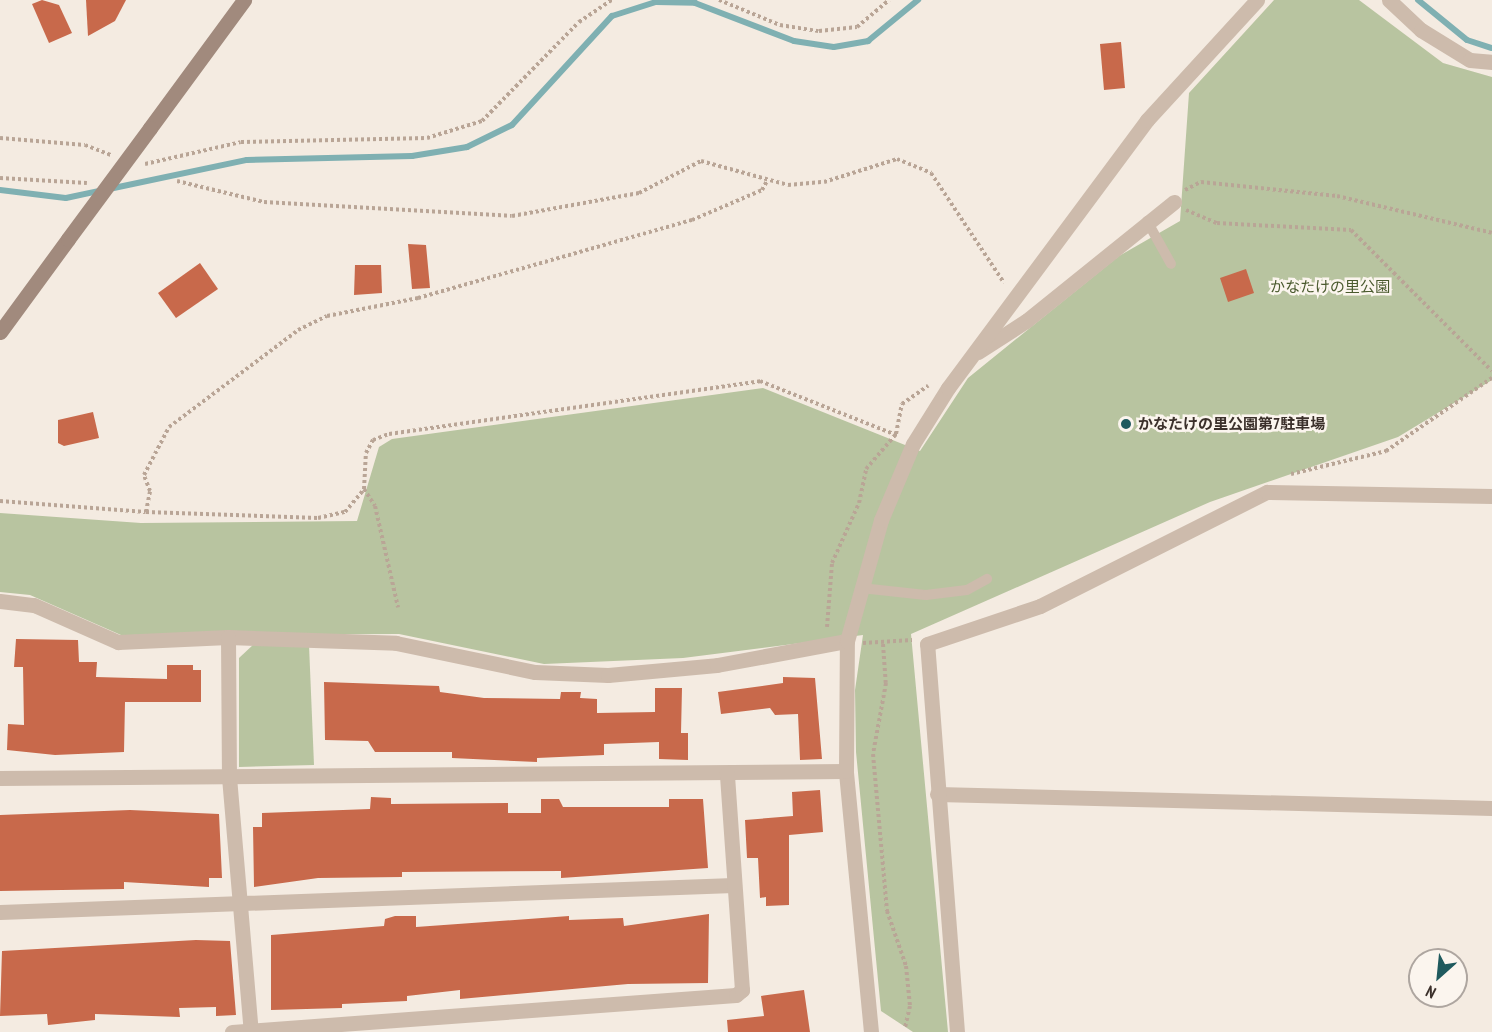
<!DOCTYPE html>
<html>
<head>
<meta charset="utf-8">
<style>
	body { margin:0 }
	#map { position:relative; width:1492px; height:1032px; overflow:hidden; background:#f4ebe1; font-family:"PT Sans Narrow","Noto Sans JP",sans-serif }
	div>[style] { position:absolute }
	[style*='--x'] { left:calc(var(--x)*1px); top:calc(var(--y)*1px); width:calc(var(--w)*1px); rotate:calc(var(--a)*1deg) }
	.green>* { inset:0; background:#b8c4a0 }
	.stream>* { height:6px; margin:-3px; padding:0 3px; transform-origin:3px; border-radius:3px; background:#7fb0b2 }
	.building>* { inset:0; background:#c8694b }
	.path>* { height:4px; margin-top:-2px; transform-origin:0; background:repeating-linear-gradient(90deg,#b9a596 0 3px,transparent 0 6px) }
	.lane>* { height:10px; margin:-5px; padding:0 5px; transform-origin:5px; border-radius:5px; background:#cdbbac }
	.street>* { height:15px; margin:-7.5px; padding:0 7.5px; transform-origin:7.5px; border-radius:7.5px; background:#cdbbac }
	.secondary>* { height:15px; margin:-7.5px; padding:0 7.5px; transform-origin:7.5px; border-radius:7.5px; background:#a18a7d }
	.secondary-bridge>* { height:15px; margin:-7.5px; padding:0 7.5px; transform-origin:7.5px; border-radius:7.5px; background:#a18a7d }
	.dots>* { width:16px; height:16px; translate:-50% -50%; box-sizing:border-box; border:3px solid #fbf5ee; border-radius:50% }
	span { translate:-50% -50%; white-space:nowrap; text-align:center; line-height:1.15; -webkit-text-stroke:5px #fbf5ee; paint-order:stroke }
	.park-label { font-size:15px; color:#4a5a2e }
	.poi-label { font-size:15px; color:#3b302b; font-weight:700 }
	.left { translate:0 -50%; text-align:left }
	.north { position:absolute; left:1408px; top:948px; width:60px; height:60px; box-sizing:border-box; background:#fbf5ee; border:2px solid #aea6a0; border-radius:50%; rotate:207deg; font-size:16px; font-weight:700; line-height:24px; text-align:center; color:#3b302b }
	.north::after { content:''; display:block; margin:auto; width:21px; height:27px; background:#1f5a5e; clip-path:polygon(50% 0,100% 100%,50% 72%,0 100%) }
</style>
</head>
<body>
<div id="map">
	<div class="green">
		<i style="clip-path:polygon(1274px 0,1359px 0,1443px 63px,1492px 77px,1492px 380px,1398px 437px,1210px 502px,911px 634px,948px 1032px,913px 1032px,881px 1011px,856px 752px,855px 690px,863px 635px,683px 658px,544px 664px,399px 634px,121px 635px,30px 595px,0 592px,0 513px,141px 523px,357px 521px,379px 447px,392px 439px,763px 388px,920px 451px,968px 378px,1119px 256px,1180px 221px,1189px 93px)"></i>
		<i style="clip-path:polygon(254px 644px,309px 645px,314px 765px,239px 767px,239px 658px)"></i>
	</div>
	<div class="stream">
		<i style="--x:1418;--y:0;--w:63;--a:39.2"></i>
		<i style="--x:1467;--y:40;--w:26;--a:18"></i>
		<i style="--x:109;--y:189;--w:141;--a:-11.9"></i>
		<i style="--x:247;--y:160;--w:165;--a:-1.4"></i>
		<i style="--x:412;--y:156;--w:56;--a:-9.3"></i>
		<i style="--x:467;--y:147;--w:50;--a:-26.1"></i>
		<i style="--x:512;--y:125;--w:148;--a:-47.5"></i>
		<i style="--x:612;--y:16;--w:46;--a:-17.7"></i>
		<i style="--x:656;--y:2;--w:39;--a:1"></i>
		<i style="--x:695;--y:3;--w:106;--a:21"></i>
		<i style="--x:794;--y:41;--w:40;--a:8.5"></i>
		<i style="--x:834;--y:47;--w:35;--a:-10"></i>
		<i style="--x:868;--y:41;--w:65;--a:-39.4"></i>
		<i style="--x:0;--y:190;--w:66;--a:6.9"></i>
		<i style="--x:66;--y:198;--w:34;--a:-12"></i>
	</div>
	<div class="building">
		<i style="clip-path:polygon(42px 0,59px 5px,72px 33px,49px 43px,32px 4px)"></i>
		<i style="clip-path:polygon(86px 0,126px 0,115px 21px,88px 36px)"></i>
		<i style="clip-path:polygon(1121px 42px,1125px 88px,1104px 90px,1100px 44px)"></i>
		<i style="clip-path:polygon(408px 244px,426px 245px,430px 288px,412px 289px)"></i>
		<i style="clip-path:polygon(200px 263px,218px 289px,176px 318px,158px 293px)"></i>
		<i style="clip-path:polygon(355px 265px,381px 265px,382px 293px,354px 295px)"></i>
		<i style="clip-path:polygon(1246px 269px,1254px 293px,1228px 302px,1220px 278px)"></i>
		<i style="clip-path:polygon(93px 412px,99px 438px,64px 446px,58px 443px,58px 420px)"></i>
		<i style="clip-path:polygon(16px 639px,78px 640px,79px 662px,97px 662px,96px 677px,167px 679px,167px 665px,193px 665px,193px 670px,201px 670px,201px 702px,125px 702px,124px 752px,55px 755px,7px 750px,8px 724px,24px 725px,23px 667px,14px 667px)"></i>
		<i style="clip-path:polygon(783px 677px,815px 678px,822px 759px,800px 760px,798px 714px,775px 715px,770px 708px,721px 714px,718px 692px,783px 683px)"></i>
		<i style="clip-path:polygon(324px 682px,439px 686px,440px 692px,484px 698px,560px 699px,561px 692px,581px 692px,580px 698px,597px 699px,597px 713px,655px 712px,655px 688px,682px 688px,681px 733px,688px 733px,688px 760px,659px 759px,659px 742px,604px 744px,604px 755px,537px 758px,537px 762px,452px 758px,452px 752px,375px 752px,368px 741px,325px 740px)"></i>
		<i style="clip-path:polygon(820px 790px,823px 832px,789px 835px,789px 905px,766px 906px,766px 897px,760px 898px,758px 858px,747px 858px,745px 820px,793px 816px,792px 792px)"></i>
		<i style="clip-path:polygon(371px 797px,391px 798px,391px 804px,508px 803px,508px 813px,541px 813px,541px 799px,559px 799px,563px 807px,669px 807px,669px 799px,703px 799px,708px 868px,561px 878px,561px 871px,402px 872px,402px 877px,318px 878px,254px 887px,253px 827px,262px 827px,262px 813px,370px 809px)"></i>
		<i style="clip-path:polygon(130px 810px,219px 814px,222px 878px,209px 878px,209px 887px,124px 882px,124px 889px,0 891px,0 815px)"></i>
		<i style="clip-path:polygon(709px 914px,708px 983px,628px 984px,460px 999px,460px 990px,407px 996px,407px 1001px,342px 1004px,342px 1008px,271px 1010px,271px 935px,384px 926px,385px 919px,395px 916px,416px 916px,416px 927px,569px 916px,569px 920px,623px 918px,624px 926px)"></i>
		<i style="clip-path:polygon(196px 940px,230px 941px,236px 1015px,216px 1016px,216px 1007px,179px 1008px,180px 1017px,95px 1014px,95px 1020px,48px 1025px,47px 1014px,0 1016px,2px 951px)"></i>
		<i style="clip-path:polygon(804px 990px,810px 1032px,728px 1032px,727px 1020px,764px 1016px,761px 996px)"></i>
	</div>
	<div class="path">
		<i style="--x:719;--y:0;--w:66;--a:22.3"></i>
		<i style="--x:780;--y:25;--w:39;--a:9"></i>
		<i style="--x:819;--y:31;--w:38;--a:-6"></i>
		<i style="--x:857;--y:27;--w:42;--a:-40.2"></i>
		<i style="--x:0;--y:138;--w:85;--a:4.7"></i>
		<i style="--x:85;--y:145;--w:28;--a:21"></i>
		<i style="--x:145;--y:164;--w:98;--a:-12.9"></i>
		<i style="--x:241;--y:142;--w:186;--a:-1.2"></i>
		<i style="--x:427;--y:138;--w:58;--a:-17.2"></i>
		<i style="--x:482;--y:121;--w:139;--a:-45.6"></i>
		<i style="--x:579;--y:22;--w:40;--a:-34"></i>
		<i style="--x:0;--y:178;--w:87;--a:3.3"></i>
		<i style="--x:177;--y:181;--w:89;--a:13.6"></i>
		<i style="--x:264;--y:202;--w:248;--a:3.2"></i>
		<i style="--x:512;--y:216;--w:129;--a:-10.3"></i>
		<i style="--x:639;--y:193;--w:70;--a:-27.3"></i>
		<i style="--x:701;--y:161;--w:90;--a:15.4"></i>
		<i style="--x:788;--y:185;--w:36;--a:-5"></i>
		<i style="--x:824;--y:182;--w:77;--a:-17.5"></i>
		<i style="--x:897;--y:159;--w:37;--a:22"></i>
		<i style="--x:931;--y:173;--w:132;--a:56.4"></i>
		<i style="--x:1185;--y:190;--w:18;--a:-27"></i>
		<i style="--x:1201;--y:182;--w:137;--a:5.9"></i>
		<i style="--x:1337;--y:196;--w:159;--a:13.4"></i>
		<i style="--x:1186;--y:210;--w:34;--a:23"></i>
		<i style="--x:1217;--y:223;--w:134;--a:3"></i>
		<i style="--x:1351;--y:230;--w:199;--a:45"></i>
		<i style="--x:1291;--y:474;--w:98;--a:-13.6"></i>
		<i style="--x:1386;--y:451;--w:129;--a:-34.6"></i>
		<i style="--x:364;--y:489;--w:36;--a:-87"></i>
		<i style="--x:366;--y:453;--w:15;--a:-62"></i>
		<i style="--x:373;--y:440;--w:17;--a:-21"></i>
		<i style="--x:389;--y:434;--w:375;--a:-8.1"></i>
		<i style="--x:760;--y:381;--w:149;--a:21.6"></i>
		<i style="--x:0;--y:501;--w:146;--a:4.3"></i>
		<i style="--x:146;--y:512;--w:21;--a:-79"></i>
		<i style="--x:150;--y:491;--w:17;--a:-111"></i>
		<i style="--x:144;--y:475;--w:54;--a:-62.5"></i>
		<i style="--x:169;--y:427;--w:161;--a:-36.9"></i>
		<i style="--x:298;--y:330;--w:32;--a:-26"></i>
		<i style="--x:327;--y:316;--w:93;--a:-11.2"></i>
		<i style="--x:418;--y:298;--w:285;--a:-15.9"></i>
		<i style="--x:692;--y:220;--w:76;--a:-23.2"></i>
		<i style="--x:762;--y:190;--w:10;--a:-61"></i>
		<i style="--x:146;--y:512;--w:172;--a:2"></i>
		<i style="--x:318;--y:518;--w:28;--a:-13"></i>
		<i style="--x:345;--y:512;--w:30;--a:-50"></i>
		<i style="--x:364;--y:489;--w:20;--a:57"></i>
		<i style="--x:375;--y:506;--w:104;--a:77.2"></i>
		<i style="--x:827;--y:627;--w:64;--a:-85.5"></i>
		<i style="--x:832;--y:563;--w:66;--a:-65.8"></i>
		<i style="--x:859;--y:503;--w:35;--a:-78"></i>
		<i style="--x:866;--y:469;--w:46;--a:-49.4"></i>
		<i style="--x:896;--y:434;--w:31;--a:-79"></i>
		<i style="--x:902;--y:404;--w:32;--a:-35"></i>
		<i style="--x:863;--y:643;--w:49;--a:-3.5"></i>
		<i style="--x:883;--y:644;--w:39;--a:86"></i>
		<i style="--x:886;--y:683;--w:72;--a:100.4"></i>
		<i style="--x:873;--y:754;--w:158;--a:84.9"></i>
		<i style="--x:887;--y:911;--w:58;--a:70.9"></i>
		<i style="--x:906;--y:966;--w:40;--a:84.3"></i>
		<i style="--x:910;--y:1006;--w:23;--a:103"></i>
	</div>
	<div class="lane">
		<i style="--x:1147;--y:221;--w:49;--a:60.8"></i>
		<i style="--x:861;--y:588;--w:65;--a:6.1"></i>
		<i style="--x:926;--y:595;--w:41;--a:-7"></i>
		<i style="--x:967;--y:590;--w:23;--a:-29"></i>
	</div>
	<div class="street">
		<i style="--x:1389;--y:0;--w:44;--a:43.2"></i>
		<i style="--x:1421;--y:30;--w:57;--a:31.5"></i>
		<i style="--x:1470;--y:60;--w:22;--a:5"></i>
		<i style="--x:978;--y:352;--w:57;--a:-32.9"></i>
		<i style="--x:1026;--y:321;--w:190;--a:-38.8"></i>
		<i style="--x:0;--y:601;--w:34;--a:7"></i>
		<i style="--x:34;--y:605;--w:92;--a:23.8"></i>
		<i style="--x:118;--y:642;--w:110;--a:-2.6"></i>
		<i style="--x:228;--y:637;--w:168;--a:2"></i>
		<i style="--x:396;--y:643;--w:142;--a:11.8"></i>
		<i style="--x:535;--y:672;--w:73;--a:2.4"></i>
		<i style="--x:608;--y:675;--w:109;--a:-5.2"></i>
		<i style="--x:717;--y:665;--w:132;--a:-10.5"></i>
		<i style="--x:228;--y:637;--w:140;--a:89.6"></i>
		<i style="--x:229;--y:777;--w:256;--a:85.1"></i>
		<i style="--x:0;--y:778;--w:846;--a:-0.47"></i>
		<i style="--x:937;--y:794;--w:555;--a:1.44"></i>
		<i style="--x:0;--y:912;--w:734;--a:-2.11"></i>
		<i style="--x:232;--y:1032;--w:505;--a:-4.2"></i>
		<i style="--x:736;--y:995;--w:8;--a:-40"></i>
		<i style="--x:742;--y:990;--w:217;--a:-94"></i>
		<i style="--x:871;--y:1032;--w:262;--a:-95.5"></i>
		<i style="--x:846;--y:771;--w:130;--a:-89.6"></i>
		<i style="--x:847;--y:641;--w:126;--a:-74.3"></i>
		<i style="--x:881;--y:520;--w:82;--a:-67.2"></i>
		<i style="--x:913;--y:444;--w:66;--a:-58"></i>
		<i style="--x:948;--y:388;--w:334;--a:-53.4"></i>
		<i style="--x:1147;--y:120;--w:163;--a:-47.5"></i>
		<i style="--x:957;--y:1032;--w:389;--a:-94.4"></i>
		<i style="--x:927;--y:644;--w:119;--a:-18.6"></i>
		<i style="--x:1040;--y:606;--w:254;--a:-26.7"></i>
		<i style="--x:1267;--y:492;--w:225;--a:1"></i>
	</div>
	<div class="secondary">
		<i style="--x:150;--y:128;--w:159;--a:-53.7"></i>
		<i style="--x:0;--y:332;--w:115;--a:-53.8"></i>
	</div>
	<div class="secondary-bridge">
		<i style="--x:68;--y:239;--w:138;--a:-53.5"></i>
	</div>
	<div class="dots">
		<i style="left:1126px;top:424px;background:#1f5a5e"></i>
	</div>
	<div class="park-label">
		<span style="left:1330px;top:287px">かなたけの里公園</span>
	</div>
	<div class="poi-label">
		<span class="left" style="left:1138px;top:424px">かなたけの里公園第7駐車場</span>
	</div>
	<div class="north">N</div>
</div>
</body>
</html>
